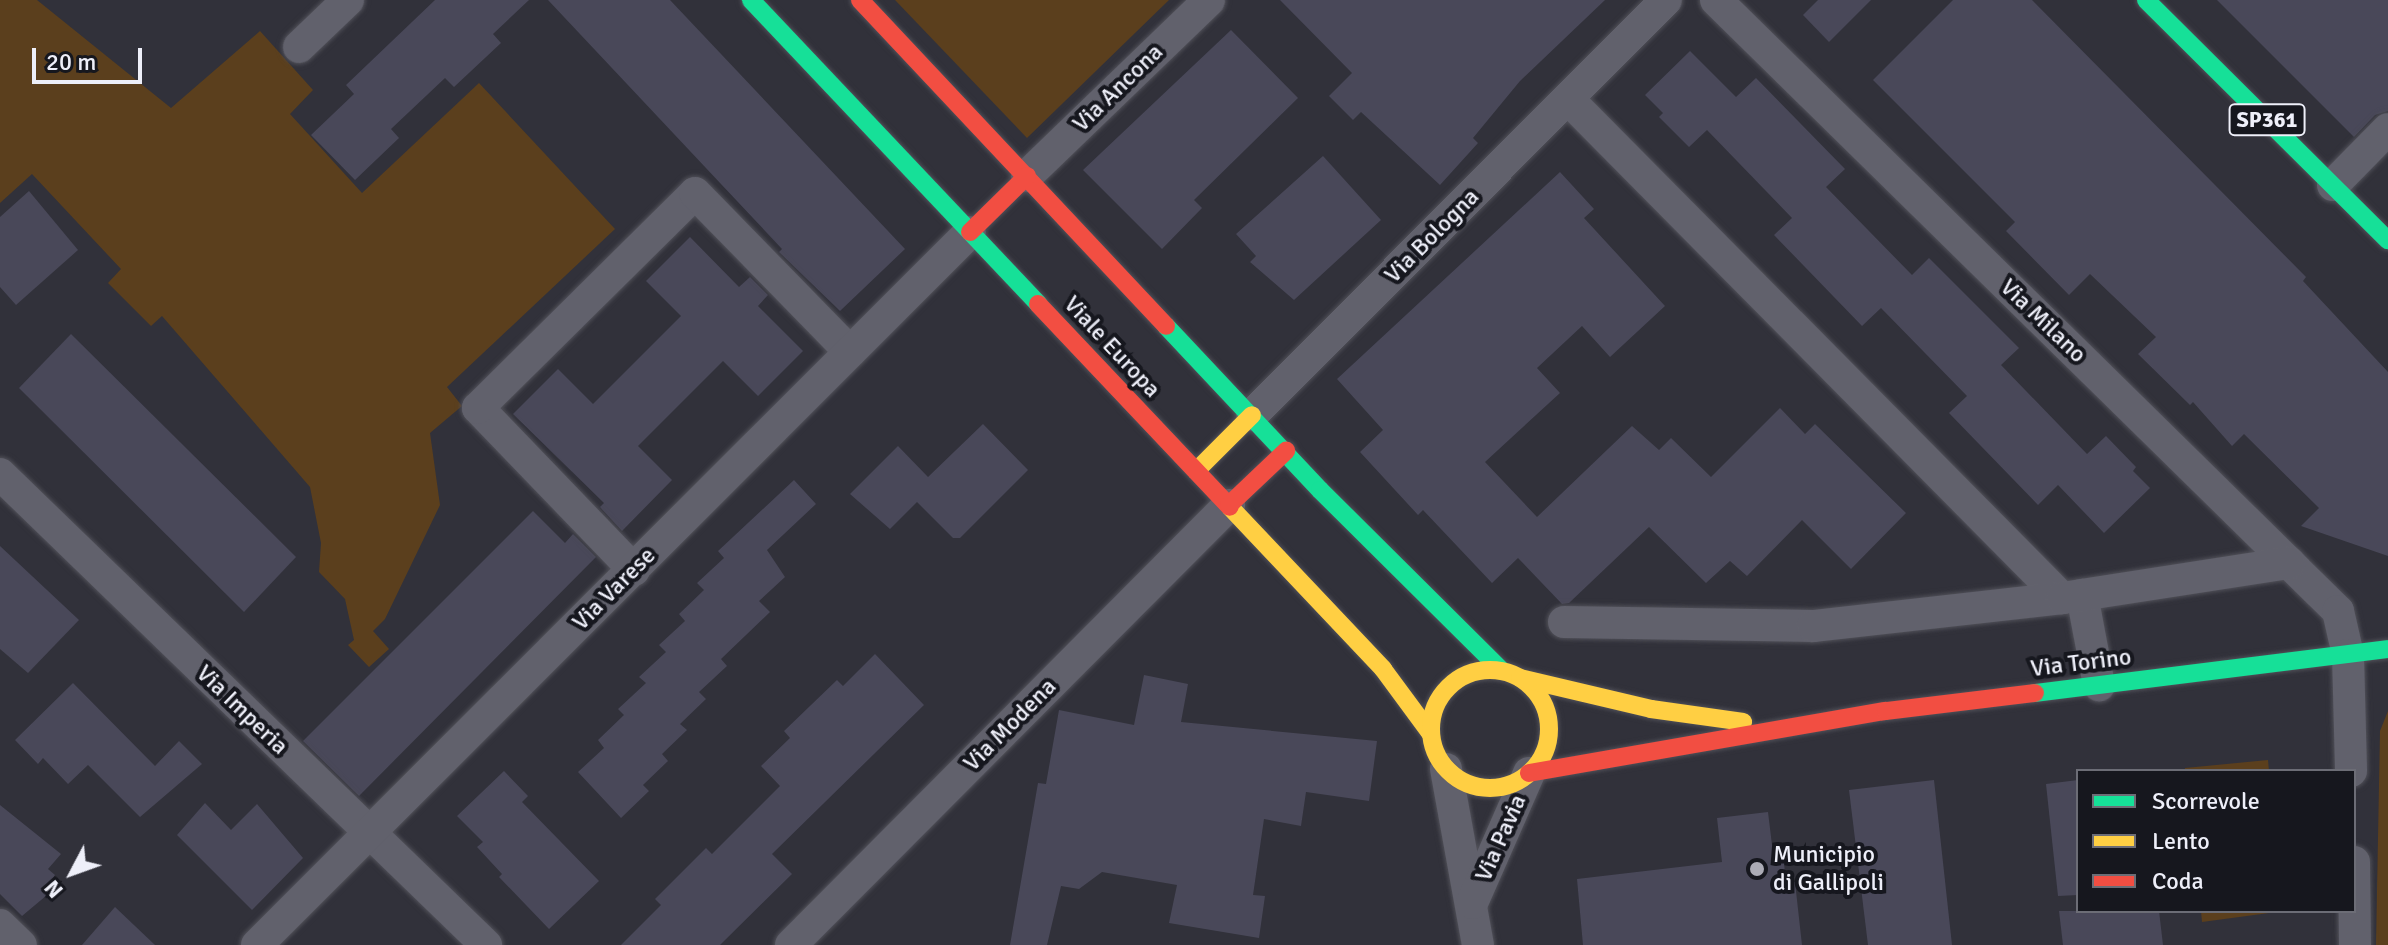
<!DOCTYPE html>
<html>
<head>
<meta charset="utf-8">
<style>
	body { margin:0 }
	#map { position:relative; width:2388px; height:945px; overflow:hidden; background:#31313a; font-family:Signika,sans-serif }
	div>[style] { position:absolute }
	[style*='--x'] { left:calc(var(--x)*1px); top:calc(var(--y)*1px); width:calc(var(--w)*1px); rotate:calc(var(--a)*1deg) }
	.green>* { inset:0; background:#5b3f1d }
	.building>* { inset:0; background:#494859 }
	.roads { filter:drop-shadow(0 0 2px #505058) drop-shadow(0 0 2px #505058) }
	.street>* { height:32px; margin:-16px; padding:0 16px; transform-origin:16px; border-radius:16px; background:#61616c }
	.fast>* { height:18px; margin:-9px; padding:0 9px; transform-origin:9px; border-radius:9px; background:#16e098 }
	.slow>* { height:18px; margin:-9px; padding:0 9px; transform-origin:9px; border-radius:9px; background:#ffcf43 }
	.slow>.ring { margin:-9px; padding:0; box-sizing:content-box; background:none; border:18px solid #ffcf43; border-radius:50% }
	.jam>* { height:18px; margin:-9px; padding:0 9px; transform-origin:9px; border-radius:9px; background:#f24e42 }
	.dots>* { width:22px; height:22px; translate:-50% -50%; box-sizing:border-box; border:4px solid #16171e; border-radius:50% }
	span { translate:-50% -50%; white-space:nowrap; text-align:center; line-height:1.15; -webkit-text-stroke:8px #16171e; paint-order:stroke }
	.shield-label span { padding:2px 6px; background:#16171e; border:2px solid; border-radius:6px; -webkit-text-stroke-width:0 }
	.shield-label { font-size:22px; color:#eeeff9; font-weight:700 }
	.street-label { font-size:24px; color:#eeeff9 }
	.poi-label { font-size:24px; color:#eeeff9 }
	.left { translate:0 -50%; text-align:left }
	.legend { position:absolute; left:2076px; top:769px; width:280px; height:144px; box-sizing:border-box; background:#16171e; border:2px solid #6c6d76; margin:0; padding:10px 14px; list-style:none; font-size:24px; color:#eeeff9 }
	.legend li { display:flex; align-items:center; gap:16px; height:40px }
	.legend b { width:40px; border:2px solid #6c6d76 }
	.north { position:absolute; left:32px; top:833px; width:80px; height:80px; -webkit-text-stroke:6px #16171e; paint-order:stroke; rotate:229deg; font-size:22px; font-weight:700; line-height:32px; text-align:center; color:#eeeff9 }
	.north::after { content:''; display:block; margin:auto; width:28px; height:36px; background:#eeeff9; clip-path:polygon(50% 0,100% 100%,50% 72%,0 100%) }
	.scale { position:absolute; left:32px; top:48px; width:110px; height:36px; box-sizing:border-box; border:4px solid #eeeff9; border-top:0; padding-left:10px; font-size:24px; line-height:28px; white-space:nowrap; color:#eeeff9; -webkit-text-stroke:6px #16171e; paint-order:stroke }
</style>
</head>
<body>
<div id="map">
	<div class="green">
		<i style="clip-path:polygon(0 0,37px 0,171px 108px,260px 31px,313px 90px,290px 114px,362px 193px,479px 83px,615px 229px,447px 387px,462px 406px,430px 433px,440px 505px,385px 619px,373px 631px,389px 649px,369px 667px,348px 645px,354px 640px,345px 599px,319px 572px,321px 543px,310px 487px,162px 316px,151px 326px,108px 283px,121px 269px,32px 174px,0 203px)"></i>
		<i style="clip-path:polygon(895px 0,1169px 0,1027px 138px)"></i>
		<i style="clip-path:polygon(2388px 711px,2388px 945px,2376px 945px,2380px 731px)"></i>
		<i style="clip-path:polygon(2268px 760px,2269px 771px,2185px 771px,2185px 768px)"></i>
		<i style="clip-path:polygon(2201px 911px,2284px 911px,2202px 922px)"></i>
	</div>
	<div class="building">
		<i style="clip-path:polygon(435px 0,529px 0,493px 34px,501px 43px,454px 87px,445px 78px,391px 129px,399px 138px,355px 180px,311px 135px,354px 94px,346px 85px)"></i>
		<i style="clip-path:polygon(548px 0,670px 0,905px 249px,840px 311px,779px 252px,782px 249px)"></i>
		<i style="clip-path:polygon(1280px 0,1605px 0,1520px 81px,1473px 138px,1478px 143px,1440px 185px,1361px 112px,1353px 120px,1329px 96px,1352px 73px)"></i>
		<i style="clip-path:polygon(1818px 0,1871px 0,1829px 42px,1803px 15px)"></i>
		<i style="clip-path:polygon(1953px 0,2032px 0,2306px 277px,2303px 281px,2388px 372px,2388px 556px,2301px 526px,2319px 508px,2244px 434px,2232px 446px,2193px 402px,2190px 405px,2138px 354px,2156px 337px,2090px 274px,2069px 295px,2006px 231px,2015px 222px,1873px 80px)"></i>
		<i style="clip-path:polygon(2217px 0,2388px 0,2388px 111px,2375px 115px,2354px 137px)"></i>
		<i style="clip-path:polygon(1231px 30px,1298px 98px,1194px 200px,1202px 208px,1162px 249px,1083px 170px)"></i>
		<i style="clip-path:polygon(1690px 51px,1736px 97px,1756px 78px,1845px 169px,1826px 187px,1912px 275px,1929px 258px,2019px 348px,2001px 365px,2087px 454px,2106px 436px,2136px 467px,2133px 471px,2150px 488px,2104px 533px,2058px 485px,2038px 505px,1949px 413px,1967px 396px,1881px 308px,1862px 326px,1804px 266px,1774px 235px,1792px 218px,1707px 130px,1689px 147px,1659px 117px,1663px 113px,1645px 95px)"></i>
		<i style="clip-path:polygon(1323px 156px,1381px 220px,1294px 300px,1250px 262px,1256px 256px,1236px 234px)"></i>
		<i style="clip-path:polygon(1560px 172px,1594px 209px,1584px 218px,1665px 306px,1610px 357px,1582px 326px,1537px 368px,1560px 393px,1485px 462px,1537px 517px,1632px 426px,1659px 450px,1671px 438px,1711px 477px,1780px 408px,1805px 434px,1815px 424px,1906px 513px,1851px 569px,1802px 520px,1747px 576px,1730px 561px,1706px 583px,1649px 527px,1569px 603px,1562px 604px,1518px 558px,1492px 583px,1423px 510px,1418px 515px,1360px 452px,1383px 430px,1337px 379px)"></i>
		<i style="clip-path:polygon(29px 191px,78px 250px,16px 305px,0 287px,0 217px)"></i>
		<i style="clip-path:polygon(690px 237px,739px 287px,750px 277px,768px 295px,758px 306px,803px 351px,758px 396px,723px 361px,638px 446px,672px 480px,622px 531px,600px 507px,604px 503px,513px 414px,558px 369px,593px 404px,681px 316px,646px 281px)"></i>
		<i style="clip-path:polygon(71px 334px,296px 557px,244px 612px,19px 388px)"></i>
		<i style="clip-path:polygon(983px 424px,1028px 470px,960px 538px,953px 538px,917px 502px,890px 529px,850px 494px,898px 446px,928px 477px)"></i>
		<i style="clip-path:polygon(794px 480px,816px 504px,767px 550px,785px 577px,759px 601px,770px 612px,721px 659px,727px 666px,699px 692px,706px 699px,680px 724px,687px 730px,662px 754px,668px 761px,643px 785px,649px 791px,621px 818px,578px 772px,604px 748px,598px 740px,624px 715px,618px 709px,646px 683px,639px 677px,666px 652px,659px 645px,685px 621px,679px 614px,704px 590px,697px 583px,724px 558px,718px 551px)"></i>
		<i style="clip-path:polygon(533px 511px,565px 543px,573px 534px,596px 557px,359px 796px,303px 741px)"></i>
		<i style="clip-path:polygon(0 546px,79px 620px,28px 673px,0 649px)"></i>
		<i style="clip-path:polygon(875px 654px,924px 705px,772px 854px,792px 874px,720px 945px,621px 945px,661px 905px,655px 899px,706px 848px,712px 854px,780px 786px,761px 766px,790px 738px,784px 731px,837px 680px,843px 686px)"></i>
		<i style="clip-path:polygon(1144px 675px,1188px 684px,1181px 722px,1377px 741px,1369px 801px,1306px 792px,1301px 826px,1264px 819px,1253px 895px,1265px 896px,1259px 938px,1169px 923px,1177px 885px,1102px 872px,1079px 889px,1061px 886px,1047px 945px,1010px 945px,1038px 783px,1046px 784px,1059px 710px,1134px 725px)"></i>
		<i style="clip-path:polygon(73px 683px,155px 766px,179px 741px,202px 764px,140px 817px,88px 765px,68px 784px,43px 758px,38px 764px,15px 740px)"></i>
		<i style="clip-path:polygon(504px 771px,528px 796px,522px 802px,599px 881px,549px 929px,499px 877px,502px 874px,477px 847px,483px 842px,457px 816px)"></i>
		<i style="clip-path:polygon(1934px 780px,1952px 945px,1868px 945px,1849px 790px)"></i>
		<i style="clip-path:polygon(2078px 780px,2078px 895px,2058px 896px,2046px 784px)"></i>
		<i style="clip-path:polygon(205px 803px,231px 830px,257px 804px,303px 858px,252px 910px,177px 835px)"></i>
		<i style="clip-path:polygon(0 805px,61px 854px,48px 869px,55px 875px,48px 885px,53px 890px,22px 916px,0 894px)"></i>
		<i style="clip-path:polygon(1768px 812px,1772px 845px,1782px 844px,1786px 883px,1795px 882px,1802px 945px,1583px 945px,1577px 879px,1722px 862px,1717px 818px)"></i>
		<i style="clip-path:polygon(115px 907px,155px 945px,82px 945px)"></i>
		<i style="clip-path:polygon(2059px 911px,2159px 911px,2163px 945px,2063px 945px)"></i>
	</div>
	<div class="roads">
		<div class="street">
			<i style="--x:1716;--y:0;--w:872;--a:44.49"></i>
			<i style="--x:2338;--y:611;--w:45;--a:77.2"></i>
			<i style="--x:2348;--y:655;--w:116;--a:88.5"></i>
			<i style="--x:299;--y:47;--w:68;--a:-43.8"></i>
			<i style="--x:1569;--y:100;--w:701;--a:45.29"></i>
			<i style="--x:1027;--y:176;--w:253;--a:-44"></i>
			<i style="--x:2333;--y:185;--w:78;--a:-45.5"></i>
			<i style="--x:1252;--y:415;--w:586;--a:-45.07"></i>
			<i style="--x:0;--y:474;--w:677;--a:44.1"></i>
			<i style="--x:634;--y:570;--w:225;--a:-133.9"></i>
			<i style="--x:478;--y:408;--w:305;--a:-44.7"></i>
			<i style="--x:695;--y:193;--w:222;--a:45.7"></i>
			<i style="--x:2082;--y:595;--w:92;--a:79.3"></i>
			<i style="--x:1564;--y:622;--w:249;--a:0.9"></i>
			<i style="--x:1813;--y:626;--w:251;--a:-6.4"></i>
			<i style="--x:2062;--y:598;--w:230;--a:-8.8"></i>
			<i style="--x:1446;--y:769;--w:179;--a:79.7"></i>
			<i style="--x:2354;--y:862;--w:83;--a:89.3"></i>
			<i style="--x:1472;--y:903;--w:142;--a:-66.3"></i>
			<i style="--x:0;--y:925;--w:29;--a:44"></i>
			<i style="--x:257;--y:945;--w:1008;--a:-45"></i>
			<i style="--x:791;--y:945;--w:621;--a:-45.13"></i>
		</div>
		<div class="fast">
			<i style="--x:751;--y:0;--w:418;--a:46.6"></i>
			<i style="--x:2146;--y:0;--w:341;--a:44.8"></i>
			<i style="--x:1166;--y:326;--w:225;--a:46.8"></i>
			<i style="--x:1320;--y:490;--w:257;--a:44.8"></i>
			<i style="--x:2035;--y:693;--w:356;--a:-7.1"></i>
		</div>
		<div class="slow">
			<i style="--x:1196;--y:471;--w:79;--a:-45"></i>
			<i style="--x:1230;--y:507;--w:223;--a:46.6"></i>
			<i style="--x:1383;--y:669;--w:81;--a:53.6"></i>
			<i class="ring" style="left:1431px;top:670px;width:100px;height:100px"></i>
			<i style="--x:1520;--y:678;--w:135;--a:13.3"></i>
			<i style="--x:1651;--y:709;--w:93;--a:8"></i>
		</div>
		<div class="jam">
			<i style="--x:860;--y:0;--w:447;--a:46.8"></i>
			<i style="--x:970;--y:232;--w:80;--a:-44.5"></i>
			<i style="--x:1038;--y:304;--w:279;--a:46.6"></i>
			<i style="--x:1229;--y:505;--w:79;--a:-43.5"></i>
			<i style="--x:1529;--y:773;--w:362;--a:-9.9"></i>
			<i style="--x:1886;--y:711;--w:150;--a:-6.9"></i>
		</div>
	</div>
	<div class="dots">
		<i style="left:1757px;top:869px;background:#acacb6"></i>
	</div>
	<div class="shield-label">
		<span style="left:2267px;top:120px">SP361</span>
	</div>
	<div class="street-label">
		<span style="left:1118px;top:88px;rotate:-44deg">Via Ancona</span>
		<span style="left:1432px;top:236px;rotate:-45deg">Via Bologna</span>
		<span style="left:2043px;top:321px;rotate:44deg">Via Milano</span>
		<span style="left:1112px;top:347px;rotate:47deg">Viale Europa</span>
		<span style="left:614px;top:589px;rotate:-45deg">Via Varese</span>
		<span style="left:2081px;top:663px;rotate:-7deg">Via Torino</span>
		<span style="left:242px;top:710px;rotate:44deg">Via Imperia</span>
		<span style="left:1010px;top:725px;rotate:-45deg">Via Modena</span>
		<span style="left:1501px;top:838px;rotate:-66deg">Via Pavia</span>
	</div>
	<div class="poi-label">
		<span class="left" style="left:1773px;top:869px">Municipio<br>di Gallipoli</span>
	</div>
	<ul class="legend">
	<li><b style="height:10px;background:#16e098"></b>Scorrevole</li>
	<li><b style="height:10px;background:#ffcf43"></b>Lento</li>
	<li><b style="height:10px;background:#f24e42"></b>Coda</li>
	</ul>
	<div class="north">N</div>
	<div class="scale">20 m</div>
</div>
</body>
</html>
